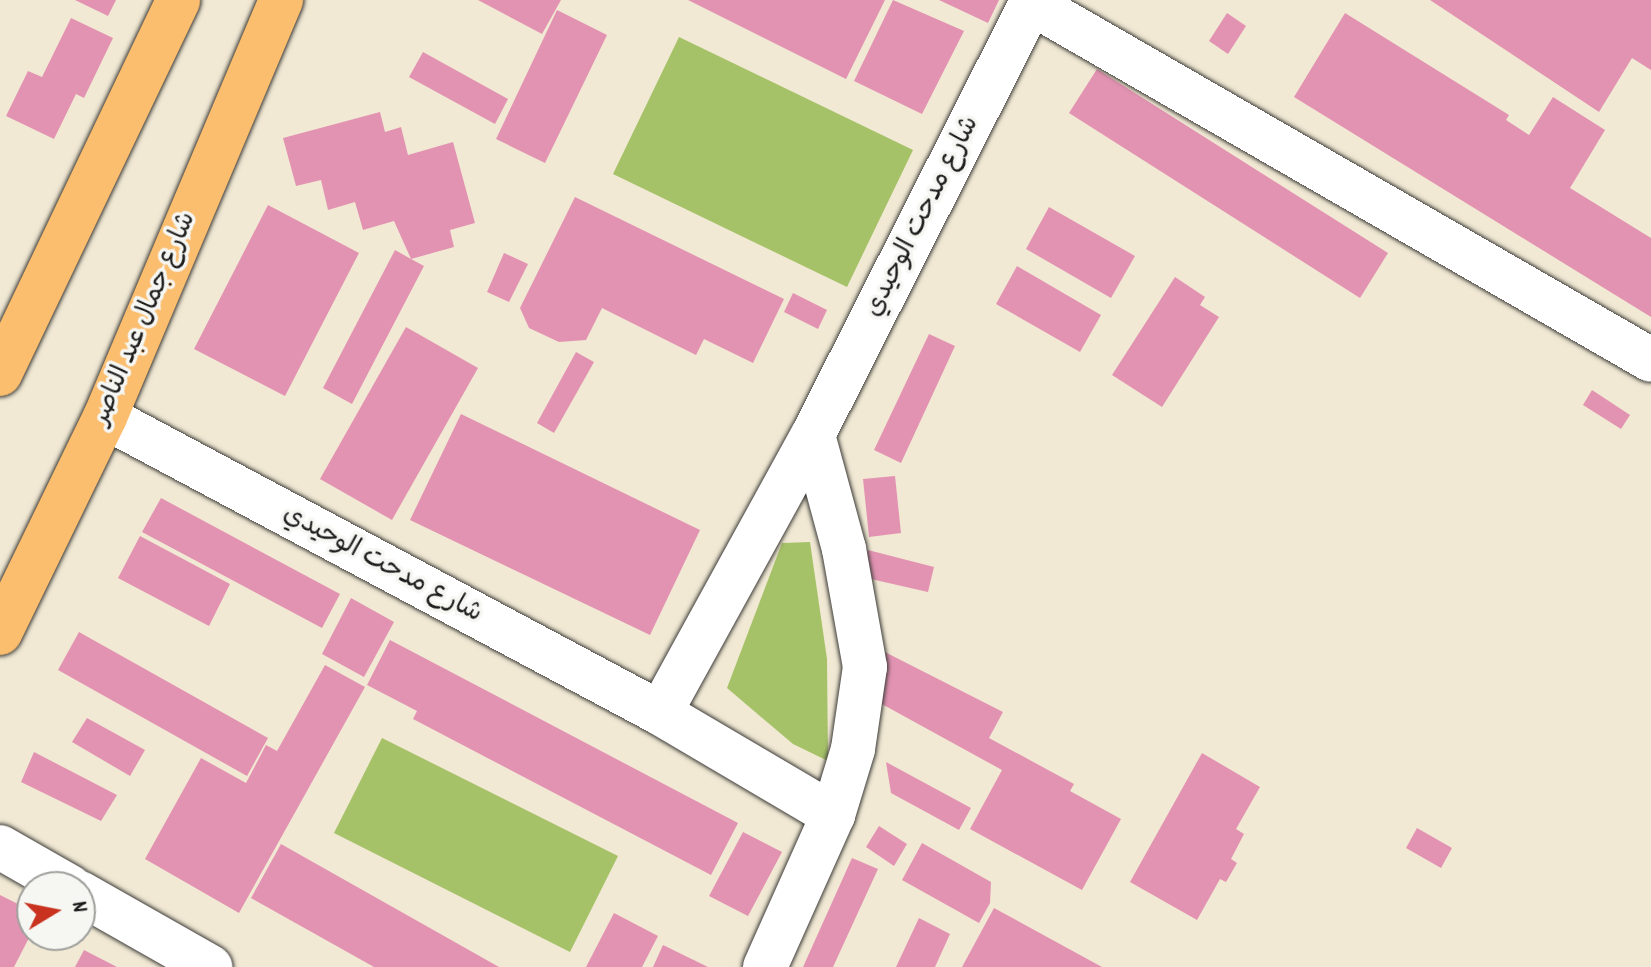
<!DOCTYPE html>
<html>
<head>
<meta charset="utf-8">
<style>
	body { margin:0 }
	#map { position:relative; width:1651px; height:967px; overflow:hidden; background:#f1e9d4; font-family:Dekko,"Playpen Sans Arabic",sans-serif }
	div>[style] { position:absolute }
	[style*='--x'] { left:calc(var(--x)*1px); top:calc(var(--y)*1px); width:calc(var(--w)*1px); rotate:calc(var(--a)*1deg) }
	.green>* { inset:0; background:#a6c268 }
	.building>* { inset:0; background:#e393b2 }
	.roads { filter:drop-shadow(0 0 2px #3c3b38) drop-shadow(0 0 2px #3c3b38) }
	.minor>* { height:44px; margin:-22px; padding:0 22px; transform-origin:22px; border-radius:22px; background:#fff }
	.major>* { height:44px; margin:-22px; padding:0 22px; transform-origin:22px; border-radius:22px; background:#fbbd6e }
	span { translate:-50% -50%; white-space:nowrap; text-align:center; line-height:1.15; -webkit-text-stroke:7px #f6f6f2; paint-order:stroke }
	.street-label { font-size:26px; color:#1c1c1c }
	.north { position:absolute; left:16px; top:871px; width:80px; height:80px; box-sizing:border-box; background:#f6f6f2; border:2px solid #9f9f9c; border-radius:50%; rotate:80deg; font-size:22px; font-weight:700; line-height:32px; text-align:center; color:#1c1c1c }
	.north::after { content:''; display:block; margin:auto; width:28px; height:36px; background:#c8321e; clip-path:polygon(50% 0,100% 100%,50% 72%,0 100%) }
</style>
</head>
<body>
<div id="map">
	<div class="green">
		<i style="clip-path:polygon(679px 37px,913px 150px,847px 287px,613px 174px)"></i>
		<i style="clip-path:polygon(810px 542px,827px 659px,828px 761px,793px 744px,727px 688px,782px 543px)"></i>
		<i style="clip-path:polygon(382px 738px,618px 856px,570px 952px,334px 833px)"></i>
	</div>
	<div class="building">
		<i style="clip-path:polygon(75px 0,116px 0,108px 16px)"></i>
		<i style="clip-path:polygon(478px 0,561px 0,542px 34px)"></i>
		<i style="clip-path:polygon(688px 0,885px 0,846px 79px)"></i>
		<i style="clip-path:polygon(893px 0,964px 31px,922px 114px,854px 81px)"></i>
		<i style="clip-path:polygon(939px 0,999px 0,988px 23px)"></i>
		<i style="clip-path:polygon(1430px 0,1651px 0,1651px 70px,1632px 58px,1599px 112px)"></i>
		<i style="clip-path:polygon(557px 10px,607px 35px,545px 163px,496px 139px)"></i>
		<i style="clip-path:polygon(1227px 13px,1246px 26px,1228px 54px,1209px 41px)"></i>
		<i style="clip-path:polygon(1345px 13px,1509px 115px,1506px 120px,1529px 135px,1553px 97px,1605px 130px,1570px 188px,1651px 238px,1651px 317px,1294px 97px)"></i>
		<i style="clip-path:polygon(71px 18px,113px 38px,84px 98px,76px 94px,54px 139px,6px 116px,28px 71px,42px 77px)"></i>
		<i style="clip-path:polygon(423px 52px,508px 99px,495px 124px,409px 77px)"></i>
		<i style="clip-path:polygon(1097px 69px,1388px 253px,1360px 298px,1069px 113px)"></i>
		<i style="clip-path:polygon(380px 112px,385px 132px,401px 127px,408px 155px,453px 142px,475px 223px,450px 230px,454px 247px,411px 259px,424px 266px,352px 404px,323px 388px,395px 250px,411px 259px,394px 221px,363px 230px,355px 202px,328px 210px,321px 180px,296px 186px,283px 138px)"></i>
		<i style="clip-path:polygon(575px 197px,784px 299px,753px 363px,704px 339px,696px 355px,602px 308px,586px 340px,559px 342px,529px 328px,520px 308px)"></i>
		<i style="clip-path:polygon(268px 205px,359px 253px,285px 396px,194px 349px)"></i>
		<i style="clip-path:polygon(1049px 207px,1135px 256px,1111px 298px,1026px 249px)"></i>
		<i style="clip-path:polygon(504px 253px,528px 264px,509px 302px,487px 292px)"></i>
		<i style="clip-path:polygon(1017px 266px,1101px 315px,1080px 352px,996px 304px)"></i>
		<i style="clip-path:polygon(1175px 277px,1205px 297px,1200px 305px,1219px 317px,1162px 407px,1112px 375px)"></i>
		<i style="clip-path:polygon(793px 293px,827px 310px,818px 329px,784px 312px)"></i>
		<i style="clip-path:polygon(406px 327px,478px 368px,392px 520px,320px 479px)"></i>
		<i style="clip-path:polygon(929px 334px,955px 346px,901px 463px,874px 450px)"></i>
		<i style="clip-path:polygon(576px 352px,594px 362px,554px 433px,537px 423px)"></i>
		<i style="clip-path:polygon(1592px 390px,1630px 415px,1621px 429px,1583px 405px)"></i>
		<i style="clip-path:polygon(461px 414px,700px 530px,650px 635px,410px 520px)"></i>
		<i style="clip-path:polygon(895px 476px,901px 533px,869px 537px,863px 479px)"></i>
		<i style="clip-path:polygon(161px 498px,340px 594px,322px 628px,142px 532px)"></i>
		<i style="clip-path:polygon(140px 536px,230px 584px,209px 626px,118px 578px)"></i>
		<i style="clip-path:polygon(868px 550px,934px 567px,928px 592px,862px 577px)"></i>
		<i style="clip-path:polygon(351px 598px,394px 622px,364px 677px,322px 654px)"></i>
		<i style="clip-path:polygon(79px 632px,268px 738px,247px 776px,58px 670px)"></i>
		<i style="clip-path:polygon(390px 640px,738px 823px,711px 875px,413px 719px,417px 711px,367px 685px)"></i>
		<i style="clip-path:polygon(877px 648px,1003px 712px,989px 738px,1074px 784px,1070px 791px,1121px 819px,1082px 890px,970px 829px,1002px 770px,880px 703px)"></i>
		<i style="clip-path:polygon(325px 665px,365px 687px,239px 913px,145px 859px,201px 758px,246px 783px,266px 745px,277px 751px)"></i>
		<i style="clip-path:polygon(87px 718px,145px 750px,130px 776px,72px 742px)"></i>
		<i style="clip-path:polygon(34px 752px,117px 795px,101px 821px,21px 782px)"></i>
		<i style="clip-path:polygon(1202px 753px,1260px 787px,1236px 829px,1244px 834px,1231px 859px,1237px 863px,1226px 882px,1220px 879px,1197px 920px,1130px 882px)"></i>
		<i style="clip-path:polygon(886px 762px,971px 808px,959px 830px,891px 793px)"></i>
		<i style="clip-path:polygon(879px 826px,907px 844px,894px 866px,866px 847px)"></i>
		<i style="clip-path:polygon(1417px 828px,1452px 848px,1441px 868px,1406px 848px)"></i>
		<i style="clip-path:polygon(743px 832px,782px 852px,748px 916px,709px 896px)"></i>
		<i style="clip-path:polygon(922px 843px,991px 882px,990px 903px,979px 923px,902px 880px)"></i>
		<i style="clip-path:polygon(281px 844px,499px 967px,374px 967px,251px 898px)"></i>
		<i style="clip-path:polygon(852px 858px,878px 869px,833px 967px,803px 967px)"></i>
		<i style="clip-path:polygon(0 895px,32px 911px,32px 932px,14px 967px,0 967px)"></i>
		<i style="clip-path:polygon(994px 908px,1102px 967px,962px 967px)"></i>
		<i style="clip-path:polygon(614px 913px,658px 936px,642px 967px,586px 967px)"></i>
		<i style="clip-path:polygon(919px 918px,950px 934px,935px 967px,896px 967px)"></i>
		<i style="clip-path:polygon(663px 945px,708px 967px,653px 967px)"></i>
		<i style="clip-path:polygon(84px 950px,117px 967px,75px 967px)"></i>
	</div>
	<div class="roads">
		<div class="minor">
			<i style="--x:1031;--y:3;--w:715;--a:29.93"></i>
			<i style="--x:105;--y:417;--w:629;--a:28.07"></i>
			<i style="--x:660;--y:713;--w:201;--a:30.5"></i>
			<i style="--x:660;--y:713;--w:317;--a:-61.2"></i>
			<i style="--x:813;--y:435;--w:487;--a:-63.2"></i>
			<i style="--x:0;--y:847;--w:81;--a:29.7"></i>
			<i style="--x:80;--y:893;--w:150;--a:29.6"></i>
			<i style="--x:765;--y:967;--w:167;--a:-65.9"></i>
			<i style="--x:833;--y:815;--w:69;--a:-73.1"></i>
			<i style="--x:853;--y:749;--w:83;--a:-81.7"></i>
			<i style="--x:865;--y:667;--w:120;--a:-100.1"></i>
			<i style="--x:844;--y:549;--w:118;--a:-105.2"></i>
		</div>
		<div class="major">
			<i style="--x:0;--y:374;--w:414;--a:-64.5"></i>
			<i style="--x:0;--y:633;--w:240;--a:-64.1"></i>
			<i style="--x:105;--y:417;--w:453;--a:-67.1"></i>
		</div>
	</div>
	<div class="street-label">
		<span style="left:923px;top:217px;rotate:-63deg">شارع مدحت الوحيدي</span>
		<span style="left:145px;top:319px;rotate:-67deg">شارع جمال عبد الناصر</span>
		<span style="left:382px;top:565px;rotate:28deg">شارع مدحت الوحيدي</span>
	</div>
	<div class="north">N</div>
</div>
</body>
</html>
